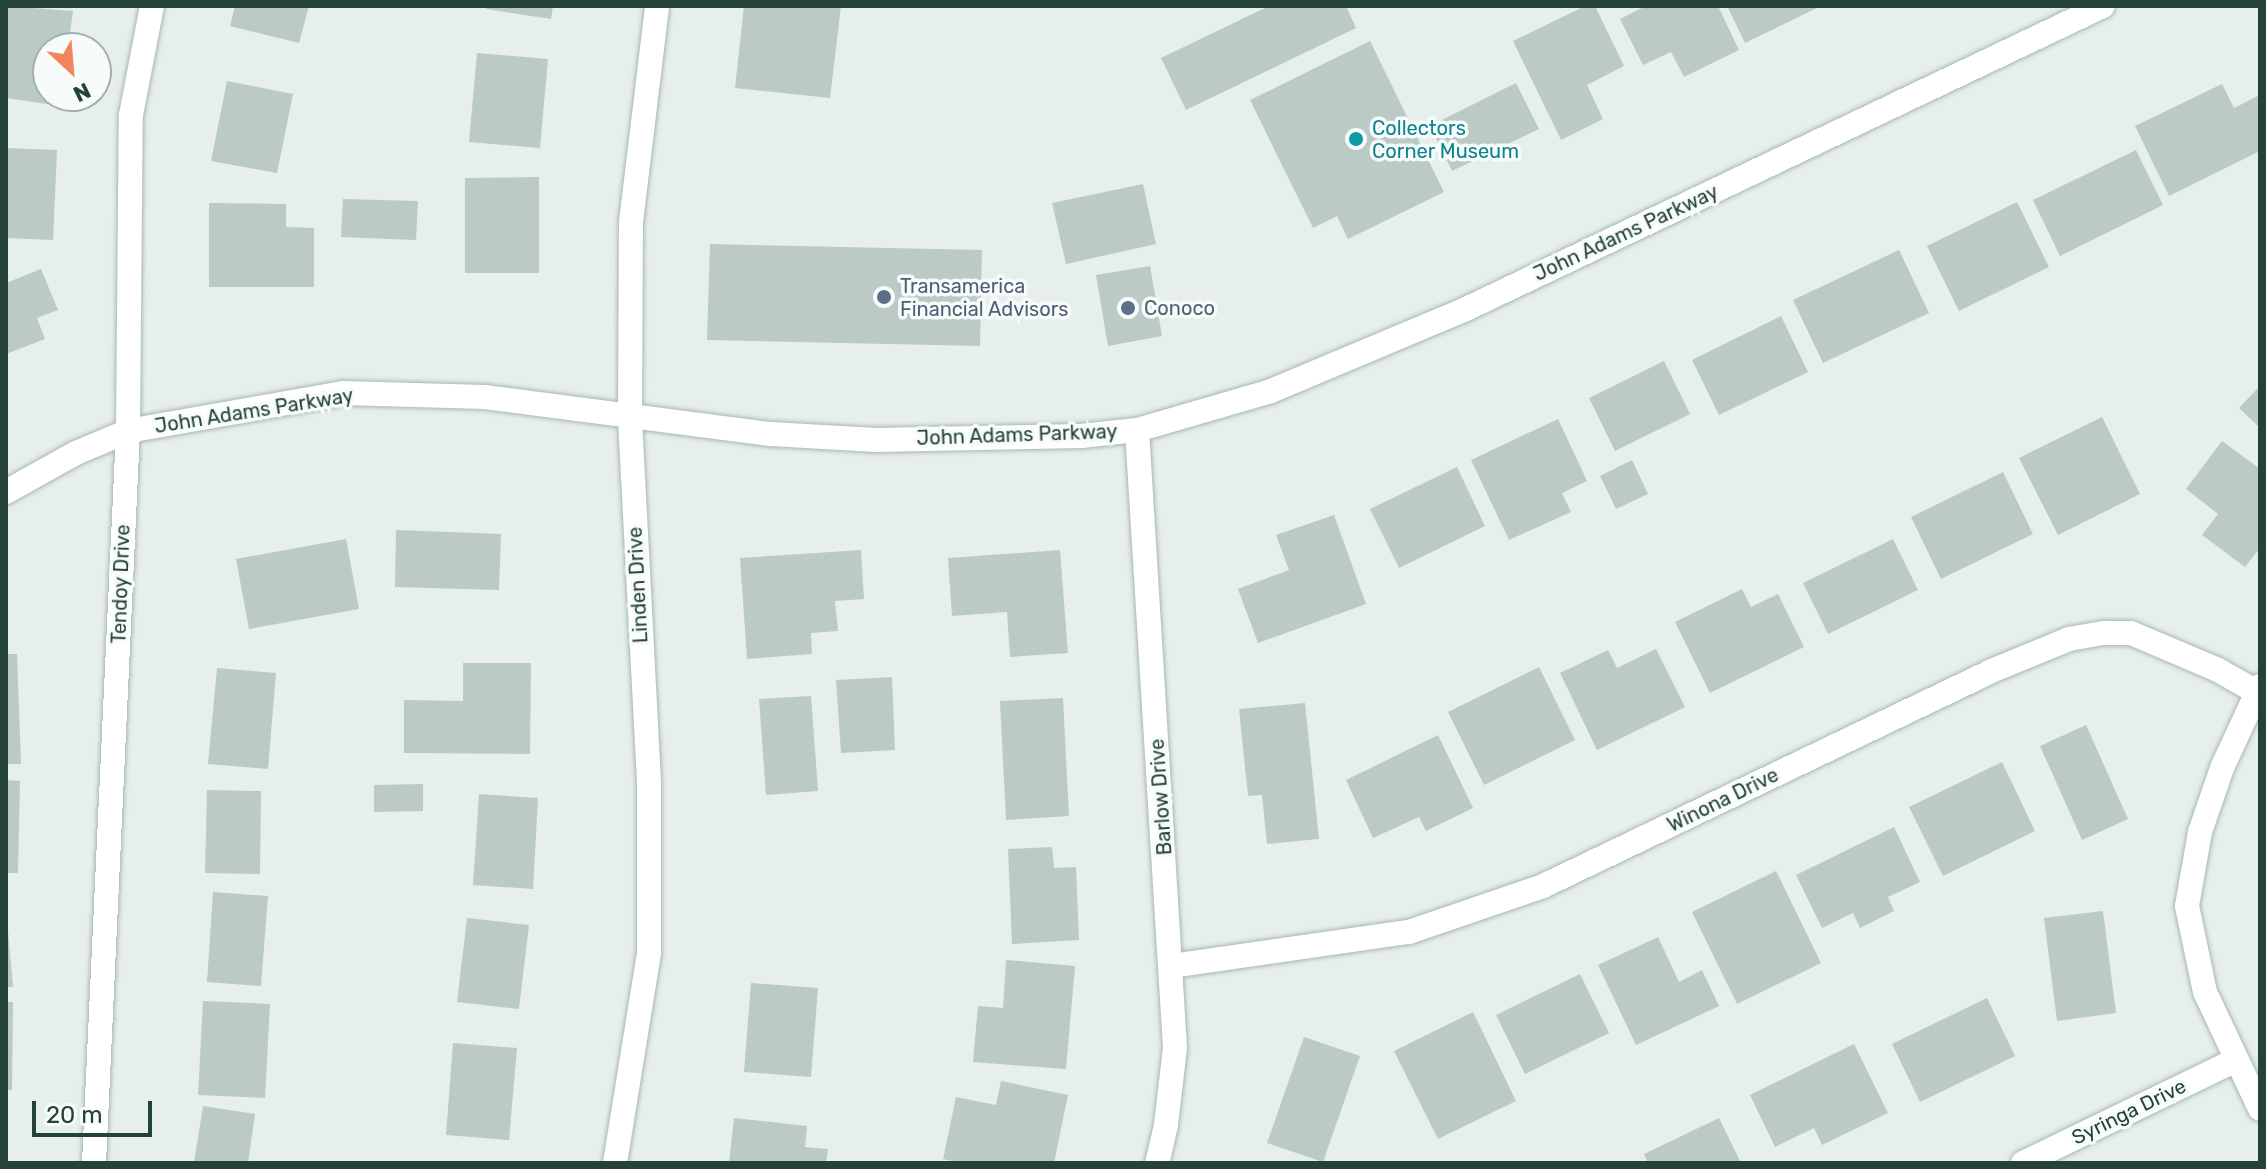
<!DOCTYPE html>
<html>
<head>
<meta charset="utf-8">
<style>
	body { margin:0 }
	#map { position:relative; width:2266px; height:1169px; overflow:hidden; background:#e6efeb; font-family:Rubik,sans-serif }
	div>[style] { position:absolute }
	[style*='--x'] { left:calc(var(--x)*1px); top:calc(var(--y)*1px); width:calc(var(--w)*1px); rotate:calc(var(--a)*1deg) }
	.building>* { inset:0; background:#bbcac4 }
	.roads { filter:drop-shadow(0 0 2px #a8b8b2) drop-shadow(0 0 2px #a8b8b2) }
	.minor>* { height:24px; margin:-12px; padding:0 12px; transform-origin:12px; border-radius:12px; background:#fff }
	.tertiary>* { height:24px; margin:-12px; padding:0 12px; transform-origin:12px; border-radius:12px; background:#fff }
	.dots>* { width:22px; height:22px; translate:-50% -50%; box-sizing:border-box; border:4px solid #f7fbf9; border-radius:50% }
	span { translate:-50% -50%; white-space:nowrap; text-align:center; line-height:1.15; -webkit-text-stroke:7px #f7fbf9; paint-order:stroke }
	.culture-label { font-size:20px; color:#0d838f }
	.left { translate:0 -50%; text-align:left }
	.street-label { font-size:20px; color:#24423a }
	.service-label { font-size:20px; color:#4e5e75 }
	.frame { position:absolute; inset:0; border:8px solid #24423a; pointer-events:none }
	.north { position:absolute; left:32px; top:32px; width:80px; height:80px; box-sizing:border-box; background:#f7fbf9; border:2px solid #a3b1ad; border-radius:50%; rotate:154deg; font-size:22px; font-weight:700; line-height:32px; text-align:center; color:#24423a }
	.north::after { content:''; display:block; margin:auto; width:28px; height:36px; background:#f4845f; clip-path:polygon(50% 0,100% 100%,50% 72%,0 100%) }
	.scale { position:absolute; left:32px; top:1101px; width:120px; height:36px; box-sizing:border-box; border:4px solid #24423a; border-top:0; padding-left:10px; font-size:24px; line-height:28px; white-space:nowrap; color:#24423a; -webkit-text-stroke:6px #f7fbf9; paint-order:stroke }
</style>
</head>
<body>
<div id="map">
	<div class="building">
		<i style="clip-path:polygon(6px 6px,73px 11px,68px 48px,48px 48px,48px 96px,61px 96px,60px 106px,6px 98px)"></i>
		<i style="clip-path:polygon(235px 6px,309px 6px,299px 43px,230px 26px)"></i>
		<i style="clip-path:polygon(487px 6px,553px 6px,551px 19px,486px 9px)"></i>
		<i style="clip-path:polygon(744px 6px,841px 6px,830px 98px,735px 88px)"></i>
		<i style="clip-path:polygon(1269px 6px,1346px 6px,1356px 28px,1186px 110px,1161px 58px)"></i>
		<i style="clip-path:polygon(1585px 6px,1595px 6px,1624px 66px,1587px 85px,1603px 119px,1561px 140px,1513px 41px)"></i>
		<i style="clip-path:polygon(1646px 6px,1718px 6px,1739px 50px,1684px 77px,1671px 52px,1643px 65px,1620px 19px)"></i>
		<i style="clip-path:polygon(1727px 6px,1821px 6px,1745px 43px)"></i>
		<i style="clip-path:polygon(1370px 41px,1444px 192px,1348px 239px,1337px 216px,1313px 228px,1250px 100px)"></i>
		<i style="clip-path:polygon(477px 53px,548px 59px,540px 148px,469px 142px)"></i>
		<i style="clip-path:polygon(227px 81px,293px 94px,277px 173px,211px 161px)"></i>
		<i style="clip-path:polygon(1516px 83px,1539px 129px,1452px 171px,1430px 126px)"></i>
		<i style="clip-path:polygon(2222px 84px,2234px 108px,2260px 95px,2260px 151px,2169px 196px,2135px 126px)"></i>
		<i style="clip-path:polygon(6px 148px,57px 150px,53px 240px,6px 238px)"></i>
		<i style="clip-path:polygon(2136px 150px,2163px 205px,2060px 256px,2033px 200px)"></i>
		<i style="clip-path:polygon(539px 177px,539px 273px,465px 273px,465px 178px)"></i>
		<i style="clip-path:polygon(1143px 184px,1156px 244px,1066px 264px,1052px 203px)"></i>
		<i style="clip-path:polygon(343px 199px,418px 201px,416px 240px,341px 237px)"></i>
		<i style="clip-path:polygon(2017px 202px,2049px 267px,1959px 311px,1927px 246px)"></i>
		<i style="clip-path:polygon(209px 203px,286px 204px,286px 227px,314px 228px,314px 287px,209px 287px)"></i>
		<i style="clip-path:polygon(710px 244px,982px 250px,980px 346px,707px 340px)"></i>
		<i style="clip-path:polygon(1899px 250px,1929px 313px,1823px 363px,1793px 300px)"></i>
		<i style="clip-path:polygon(1150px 266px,1162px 336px,1108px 346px,1096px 275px)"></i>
		<i style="clip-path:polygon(41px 269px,58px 310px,37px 318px,45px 339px,6px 354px,6px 283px)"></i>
		<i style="clip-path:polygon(1781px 316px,1808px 372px,1719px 415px,1692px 360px)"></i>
		<i style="clip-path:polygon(1664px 361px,1690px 414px,1615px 451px,1589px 398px)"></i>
		<i style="clip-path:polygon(2260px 386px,2260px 428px,2239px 408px)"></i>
		<i style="clip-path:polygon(2102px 417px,2140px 494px,2058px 535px,2019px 458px)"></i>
		<i style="clip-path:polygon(1558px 419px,1587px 481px,1562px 493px,1571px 512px,1509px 540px,1471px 460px)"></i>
		<i style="clip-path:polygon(2222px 441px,2260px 469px,2260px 548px,2245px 567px,2202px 535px,2218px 514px,2186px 489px)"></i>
		<i style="clip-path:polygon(1632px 460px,1648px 494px,1616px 509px,1600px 476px)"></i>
		<i style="clip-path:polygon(1457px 467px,1485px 526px,1399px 568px,1370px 509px)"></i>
		<i style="clip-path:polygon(2003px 472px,2033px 534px,1941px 579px,1911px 517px)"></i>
		<i style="clip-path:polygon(1334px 515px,1366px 604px,1258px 643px,1238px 589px,1289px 570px,1276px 535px)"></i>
		<i style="clip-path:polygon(396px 530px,501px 534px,499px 590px,395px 587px)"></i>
		<i style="clip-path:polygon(346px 539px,359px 609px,249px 629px,236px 559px)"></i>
		<i style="clip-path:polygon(1893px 539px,1918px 590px,1828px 634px,1803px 583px)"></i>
		<i style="clip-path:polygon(861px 550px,864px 599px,835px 601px,838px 631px,811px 633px,812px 654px,747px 659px,740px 558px)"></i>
		<i style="clip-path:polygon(1060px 550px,1068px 653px,1010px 657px,1007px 612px,952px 616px,948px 558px)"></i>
		<i style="clip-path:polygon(1742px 589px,1751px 607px,1778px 594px,1804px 647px,1710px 693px,1675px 622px)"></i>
		<i style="clip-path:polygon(1656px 649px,1685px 707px,1597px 750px,1560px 673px,1608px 650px,1617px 668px)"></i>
		<i style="clip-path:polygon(6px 654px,17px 654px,21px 764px,6px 764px)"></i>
		<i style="clip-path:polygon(463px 663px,531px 663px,530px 754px,404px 753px,404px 700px,463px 701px)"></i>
		<i style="clip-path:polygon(1539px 667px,1575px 740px,1484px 785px,1448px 712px)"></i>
		<i style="clip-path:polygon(217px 668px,276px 673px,268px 769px,208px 764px)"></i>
		<i style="clip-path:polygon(892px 677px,895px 750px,841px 753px,836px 680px)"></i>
		<i style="clip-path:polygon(811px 696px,818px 791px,766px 795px,759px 699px)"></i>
		<i style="clip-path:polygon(1063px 698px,1069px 816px,1006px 820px,1000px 701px)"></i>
		<i style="clip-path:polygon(1305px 703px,1319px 839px,1267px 844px,1262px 795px,1248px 796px,1239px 709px)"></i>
		<i style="clip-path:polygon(2086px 725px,2128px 819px,2082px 840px,2040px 746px)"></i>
		<i style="clip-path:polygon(1438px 735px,1473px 808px,1426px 831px,1419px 817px,1373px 838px,1346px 780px)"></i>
		<i style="clip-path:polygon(2002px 762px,2035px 831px,1943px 876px,1909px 807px)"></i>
		<i style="clip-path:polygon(6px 780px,20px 781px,18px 873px,6px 873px)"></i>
		<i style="clip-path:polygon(423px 784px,423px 811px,374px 812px,374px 785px)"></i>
		<i style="clip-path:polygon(207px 790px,261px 791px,260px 874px,205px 873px)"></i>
		<i style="clip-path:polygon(479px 794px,538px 798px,533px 889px,473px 885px)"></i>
		<i style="clip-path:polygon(1894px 827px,1920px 882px,1888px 897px,1894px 911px,1860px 928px,1853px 913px,1822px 928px,1796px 875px)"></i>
		<i style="clip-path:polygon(1052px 847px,1054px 868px,1076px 867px,1079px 940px,1012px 944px,1008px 849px)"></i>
		<i style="clip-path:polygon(1776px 871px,1821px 963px,1737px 1004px,1692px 912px)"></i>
		<i style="clip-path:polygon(213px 892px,268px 896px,261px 986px,207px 982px)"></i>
		<i style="clip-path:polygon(6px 908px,13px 987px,6px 987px)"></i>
		<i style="clip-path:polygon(2103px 911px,2116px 1013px,2057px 1021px,2044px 918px)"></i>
		<i style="clip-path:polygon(467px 918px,529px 925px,519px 1009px,457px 1002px)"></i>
		<i style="clip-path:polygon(1658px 937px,1679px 982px,1702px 970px,1719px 1006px,1636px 1045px,1598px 965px)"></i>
		<i style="clip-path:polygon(1006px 960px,1075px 966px,1066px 1069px,973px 1062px,978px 1006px,1003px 1008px)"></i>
		<i style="clip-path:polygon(1580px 974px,1609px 1033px,1525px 1074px,1496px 1015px)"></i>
		<i style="clip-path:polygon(751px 983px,818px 988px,811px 1077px,744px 1072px)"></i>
		<i style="clip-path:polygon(1987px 998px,2015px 1056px,1920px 1102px,1892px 1044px)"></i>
		<i style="clip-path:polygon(203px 1001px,270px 1004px,265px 1098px,198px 1095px)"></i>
		<i style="clip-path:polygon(6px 1002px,13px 1002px,12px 1090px,6px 1090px)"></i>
		<i style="clip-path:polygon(1473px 1012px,1516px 1101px,1438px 1139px,1394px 1051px)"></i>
		<i style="clip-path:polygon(1304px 1037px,1360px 1056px,1323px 1162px,1267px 1143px)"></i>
		<i style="clip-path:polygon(453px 1043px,517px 1048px,509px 1140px,446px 1135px)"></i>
		<i style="clip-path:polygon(1854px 1044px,1888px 1113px,1822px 1145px,1814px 1128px,1775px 1147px,1750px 1095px)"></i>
		<i style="clip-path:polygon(1001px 1081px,1068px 1095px,1054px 1163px,961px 1163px,943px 1159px,956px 1097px,996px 1105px)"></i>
		<i style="clip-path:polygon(203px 1106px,255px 1114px,248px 1163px,194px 1163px)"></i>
		<i style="clip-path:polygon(734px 1118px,807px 1126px,805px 1147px,828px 1149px,826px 1163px,729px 1163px)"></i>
		<i style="clip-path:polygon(1719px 1118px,1741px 1163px,1648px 1163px,1644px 1154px)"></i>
	</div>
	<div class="roads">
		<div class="minor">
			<i style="--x:1137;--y:430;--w:619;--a:86.48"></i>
			<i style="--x:1175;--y:1048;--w:78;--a:96.7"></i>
			<i style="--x:1166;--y:1125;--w:39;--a:103"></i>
			<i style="--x:2260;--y:686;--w:90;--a:114.9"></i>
			<i style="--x:2222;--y:768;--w:68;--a:109"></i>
			<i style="--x:2200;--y:832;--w:75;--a:100"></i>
			<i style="--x:2187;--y:906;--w:88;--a:78.2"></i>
			<i style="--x:2205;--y:992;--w:129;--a:64.8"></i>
			<i style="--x:1172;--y:966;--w:239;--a:-8.2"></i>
			<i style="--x:1409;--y:932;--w:142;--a:-18.9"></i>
			<i style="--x:1543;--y:886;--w:495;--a:-25.6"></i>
			<i style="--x:1989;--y:672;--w:87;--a:-22.4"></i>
			<i style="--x:2069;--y:639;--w:36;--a:-10"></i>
			<i style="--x:2104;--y:633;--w:27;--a:0"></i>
			<i style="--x:2131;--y:633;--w:95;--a:23"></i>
			<i style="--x:2218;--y:670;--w:43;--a:29.6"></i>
			<i style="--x:94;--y:1163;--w:733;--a:-87.34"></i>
			<i style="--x:128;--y:431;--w:316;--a:-89.5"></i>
			<i style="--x:131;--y:115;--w:111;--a:-79.1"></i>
			<i style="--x:615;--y:1163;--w:213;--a:-80.8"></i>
			<i style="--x:649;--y:953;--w:171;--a:-90"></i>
			<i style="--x:649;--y:782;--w:368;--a:-93"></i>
			<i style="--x:630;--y:414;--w:192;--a:-89.7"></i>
			<i style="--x:631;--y:222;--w:218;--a:-83.1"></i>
			<i style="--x:2023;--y:1163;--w:237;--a:-25.8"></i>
		</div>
		<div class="tertiary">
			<i style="--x:6;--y:492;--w:80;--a:-29.1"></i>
			<i style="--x:76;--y:453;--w:56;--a:-22.9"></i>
			<i style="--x:128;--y:431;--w:218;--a:-10"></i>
			<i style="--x:343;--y:393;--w:142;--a:1.6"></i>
			<i style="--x:485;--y:397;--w:288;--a:7.4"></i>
			<i style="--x:771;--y:434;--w:105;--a:3.3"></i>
			<i style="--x:876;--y:440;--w:205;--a:-1.1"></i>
			<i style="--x:1081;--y:436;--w:56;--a:-6.1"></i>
			<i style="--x:1137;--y:430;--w:140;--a:-16.2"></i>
			<i style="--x:1271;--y:391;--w:212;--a:-22.8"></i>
			<i style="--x:1466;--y:309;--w:705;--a:-25.44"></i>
		</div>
	</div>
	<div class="dots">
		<i style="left:1356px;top:139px;background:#0f9aa8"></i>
		<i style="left:884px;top:297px;background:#5c6f8a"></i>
		<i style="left:1128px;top:308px;background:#5c6f8a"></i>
	</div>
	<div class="culture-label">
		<span class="left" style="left:1372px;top:140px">Collectors<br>Corner Museum</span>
	</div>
	<div class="street-label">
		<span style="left:1626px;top:233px;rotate:-25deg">John Adams Parkway</span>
		<span style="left:254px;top:411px;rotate:-9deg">John Adams Parkway</span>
		<span style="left:1017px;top:435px;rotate:-2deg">John Adams Parkway</span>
		<span style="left:121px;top:584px;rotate:-88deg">Tendoy Drive</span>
		<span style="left:638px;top:585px;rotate:-93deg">Linden Drive</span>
		<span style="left:1161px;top:797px;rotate:-94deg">Barlow Drive</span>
		<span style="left:1723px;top:800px;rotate:-26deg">Winona Drive</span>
		<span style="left:2129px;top:1112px;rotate:-26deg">Syringa Drive</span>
	</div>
	<div class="service-label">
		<span class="left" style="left:900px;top:298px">Transamerica<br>Financial Advisors</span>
		<span class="left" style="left:1144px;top:308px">Conoco</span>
	</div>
	<div class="frame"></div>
	<div class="north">N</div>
	<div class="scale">20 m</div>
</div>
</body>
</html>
